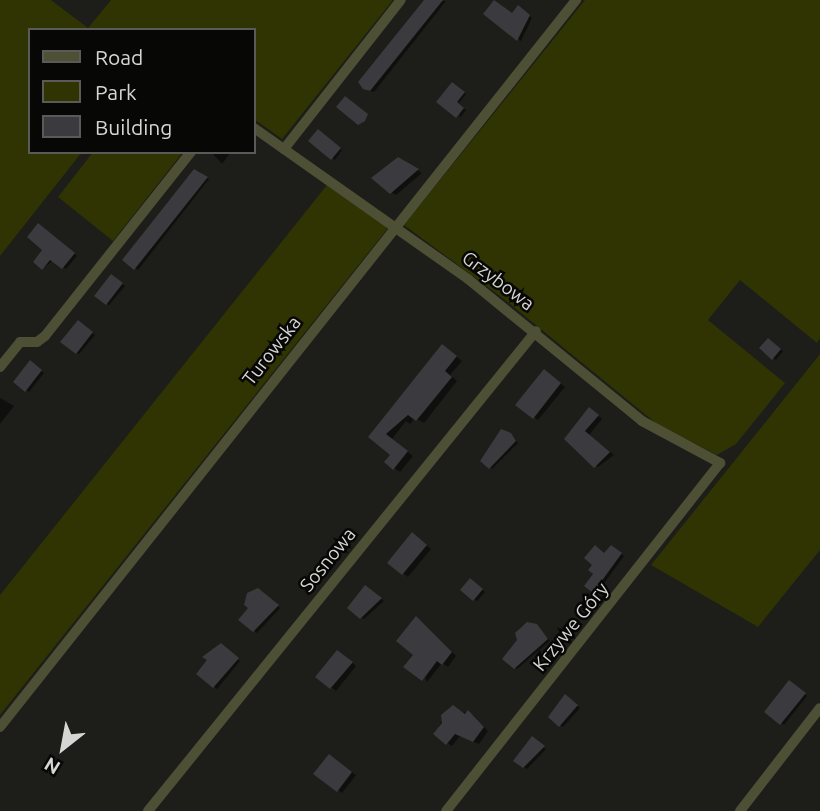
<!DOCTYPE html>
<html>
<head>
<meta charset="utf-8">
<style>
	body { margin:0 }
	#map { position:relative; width:820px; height:811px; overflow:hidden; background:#1d1d1a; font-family:Ubuntu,sans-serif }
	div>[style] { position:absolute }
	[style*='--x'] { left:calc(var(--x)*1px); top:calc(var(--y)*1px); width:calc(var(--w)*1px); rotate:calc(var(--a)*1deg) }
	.green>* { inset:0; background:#303302 }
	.shadow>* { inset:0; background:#0007 }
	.building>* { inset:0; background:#3b3a3e }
	.street>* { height:10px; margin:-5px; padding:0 5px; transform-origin:5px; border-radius:5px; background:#4d5035 }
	span { translate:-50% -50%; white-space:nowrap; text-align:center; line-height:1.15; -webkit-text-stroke:5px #070706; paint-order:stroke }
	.street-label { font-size:19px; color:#d6d6d4 }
	.legend { position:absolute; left:28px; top:28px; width:228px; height:126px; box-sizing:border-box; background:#070706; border:2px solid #5a5a58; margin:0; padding:9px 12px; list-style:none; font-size:21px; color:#d6d6d4 }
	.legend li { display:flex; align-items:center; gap:14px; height:35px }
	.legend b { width:35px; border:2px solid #5a5a58 }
	.north { position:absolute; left:28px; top:713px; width:70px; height:70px; -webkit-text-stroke:5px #070706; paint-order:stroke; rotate:211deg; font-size:19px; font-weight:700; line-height:28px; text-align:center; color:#d6d6d4 }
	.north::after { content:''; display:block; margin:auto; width:24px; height:32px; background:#d6d6d4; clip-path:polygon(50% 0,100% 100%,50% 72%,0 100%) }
</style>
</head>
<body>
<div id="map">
	<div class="green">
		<i style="clip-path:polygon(0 0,51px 0,88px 28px,111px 0,393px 0,282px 139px,254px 119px,254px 30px,30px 30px,30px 152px,82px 152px,0 256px)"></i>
		<i style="clip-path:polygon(585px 0,820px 0,820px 338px,817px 343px,740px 280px,708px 320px,785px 383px,736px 444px,717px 455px,657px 424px,504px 299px,404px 225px)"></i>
		<i style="clip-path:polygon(93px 152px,183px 152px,113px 241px,58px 197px)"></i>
		<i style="clip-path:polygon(327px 185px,388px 228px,0 715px,0 595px)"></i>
		<i style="clip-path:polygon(820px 354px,820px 550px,758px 627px,651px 565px)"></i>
	</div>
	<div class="shadow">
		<i style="clip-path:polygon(426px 0,446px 1px,374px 92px,367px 90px)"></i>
		<i style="clip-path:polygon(521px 9px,532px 18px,521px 41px,486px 13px,512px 15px)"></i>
		<i style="clip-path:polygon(456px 86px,466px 94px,458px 104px,466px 110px,460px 118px)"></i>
		<i style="clip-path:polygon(318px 131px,342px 150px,335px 160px,310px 141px)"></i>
		<i style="clip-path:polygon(211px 152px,231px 152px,222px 164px)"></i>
		<i style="clip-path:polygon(398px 159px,422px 173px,396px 195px,391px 192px)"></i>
		<i style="clip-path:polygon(198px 171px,209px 179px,138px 270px,125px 260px)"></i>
		<i style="clip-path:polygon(41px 227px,77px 256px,66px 269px,54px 260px,43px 268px)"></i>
		<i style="clip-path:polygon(115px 278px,125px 286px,109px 305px,107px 304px)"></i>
		<i style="clip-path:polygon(81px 324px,95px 335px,79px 354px,77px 353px)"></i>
		<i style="clip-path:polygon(771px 342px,783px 351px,776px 360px,773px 358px)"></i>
		<i style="clip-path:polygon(448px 350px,462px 361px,450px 375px,457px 381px,424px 423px,415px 418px,410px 424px,406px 421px,392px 439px,413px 456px,400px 472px,394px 468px,392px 454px,370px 437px)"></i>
		<i style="clip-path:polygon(33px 364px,44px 373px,29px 392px,15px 382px)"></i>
		<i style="clip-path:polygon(549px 374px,565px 387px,538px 420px,534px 417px)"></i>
		<i style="clip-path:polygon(0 398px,14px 406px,0 424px)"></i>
		<i style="clip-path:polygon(594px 412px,602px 419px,589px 435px,614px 455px,598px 467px,566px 439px)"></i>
		<i style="clip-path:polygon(511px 434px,518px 443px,492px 469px,490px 467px)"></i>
		<i style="clip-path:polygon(417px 537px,431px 549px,408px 577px,389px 562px)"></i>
		<i style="clip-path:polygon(614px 549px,624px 556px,597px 593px,586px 586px,596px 574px,595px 565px)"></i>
		<i style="clip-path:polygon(473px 582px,485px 592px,477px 601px,462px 590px)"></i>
		<i style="clip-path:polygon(369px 588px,384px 601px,364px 619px,361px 617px)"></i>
		<i style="clip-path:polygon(261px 592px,280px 608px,257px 633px,241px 620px)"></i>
		<i style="clip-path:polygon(421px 621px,456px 656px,448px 667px,442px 663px,427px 682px,415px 654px)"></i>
		<i style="clip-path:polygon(537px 626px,550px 641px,517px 669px,515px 667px)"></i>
		<i style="clip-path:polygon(224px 647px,240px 661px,217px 689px,198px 674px)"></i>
		<i style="clip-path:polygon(343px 655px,356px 666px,336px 691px,318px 677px)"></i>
		<i style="clip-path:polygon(792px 684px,807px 696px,784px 725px,766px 712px)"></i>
		<i style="clip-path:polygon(568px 698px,580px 708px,563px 727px,560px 725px)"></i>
		<i style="clip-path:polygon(449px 708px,473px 715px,488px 731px,479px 744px,460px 736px,452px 746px,435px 734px)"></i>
		<i style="clip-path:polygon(535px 740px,546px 749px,527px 769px,516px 760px)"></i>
		<i style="clip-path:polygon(334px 759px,356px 775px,342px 793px,338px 790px)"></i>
	</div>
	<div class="building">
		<i style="clip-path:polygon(424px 0,443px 0,370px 91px,363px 89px,358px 82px)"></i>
		<i style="clip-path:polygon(494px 0,512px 13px,518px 5px,530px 15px,517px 41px,483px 14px)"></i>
		<i style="clip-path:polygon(452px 82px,465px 92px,457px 102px,464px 108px,456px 118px,436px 102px)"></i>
		<i style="clip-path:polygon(345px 96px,368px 114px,365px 121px,358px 125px,336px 107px)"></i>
		<i style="clip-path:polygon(318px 129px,341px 148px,331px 160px,308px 141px)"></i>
		<i style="clip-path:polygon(398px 157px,419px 169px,390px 194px,371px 178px)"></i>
		<i style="clip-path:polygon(194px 169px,208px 177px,134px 270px,122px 260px)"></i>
		<i style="clip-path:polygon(38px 223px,75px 253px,62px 269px,50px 260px,42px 270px,33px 262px,42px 250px,27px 237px)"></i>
		<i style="clip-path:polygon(111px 274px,123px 283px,106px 305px,94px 296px)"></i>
		<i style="clip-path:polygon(78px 320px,93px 332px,76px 354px,60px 342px)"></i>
		<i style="clip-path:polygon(768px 338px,781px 349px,772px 360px,759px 348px)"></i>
		<i style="clip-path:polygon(442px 344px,457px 356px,445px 371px,452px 377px,416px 421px,408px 415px,386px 434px,408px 451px,393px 470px,384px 462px,390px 455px,368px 437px)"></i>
		<i style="clip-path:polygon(30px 360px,42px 370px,25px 392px,13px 382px)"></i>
		<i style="clip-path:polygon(544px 369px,561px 383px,533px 419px,515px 405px)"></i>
		<i style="clip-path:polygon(589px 407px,599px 415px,585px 431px,610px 452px,594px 468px,564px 439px)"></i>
		<i style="clip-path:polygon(501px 429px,511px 433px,516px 441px,489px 469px,480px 461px)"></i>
		<i style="clip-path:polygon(412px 532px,427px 545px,402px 575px,387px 563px)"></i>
		<i style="clip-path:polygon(595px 545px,604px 553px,611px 545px,622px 553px,593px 593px,584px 586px,593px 574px,588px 570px,592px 565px,584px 558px)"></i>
		<i style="clip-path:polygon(470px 578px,483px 589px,473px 601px,460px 590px)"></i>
		<i style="clip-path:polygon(365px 585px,382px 598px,360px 619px,347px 608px)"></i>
		<i style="clip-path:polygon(258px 588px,279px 605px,253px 632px,238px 620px,248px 608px,244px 605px,247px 593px)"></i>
		<i style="clip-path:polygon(416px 616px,452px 652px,442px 665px,437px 661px,422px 681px,403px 667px,413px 655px,396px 641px)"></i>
		<i style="clip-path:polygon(527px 622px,537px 624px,548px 639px,514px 669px,502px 659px,517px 640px,515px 633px)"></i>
		<i style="clip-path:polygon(221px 643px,239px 658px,213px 688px,196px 674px,207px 660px,202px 657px)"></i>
		<i style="clip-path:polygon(337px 650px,353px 662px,330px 689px,315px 677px)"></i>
		<i style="clip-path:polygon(789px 680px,806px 693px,780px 725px,764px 712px)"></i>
		<i style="clip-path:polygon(565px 694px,578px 705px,559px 727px,548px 717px)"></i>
		<i style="clip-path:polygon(453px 705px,465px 714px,468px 710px,484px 727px,473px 742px,455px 734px,446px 745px,433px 734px,442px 723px,441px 715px)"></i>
		<i style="clip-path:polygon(532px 736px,545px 746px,523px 768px,513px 761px)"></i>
		<i style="clip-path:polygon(329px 754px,352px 772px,337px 792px,313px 774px)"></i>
	</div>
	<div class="street">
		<i style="--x:254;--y:128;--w:262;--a:35.2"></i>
		<i style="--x:468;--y:279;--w:225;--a:39.2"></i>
		<i style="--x:642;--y:421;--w:89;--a:28.3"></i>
		<i style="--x:720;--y:463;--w:443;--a:128.2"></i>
		<i style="--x:284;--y:149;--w:189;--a:-51.9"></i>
		<i style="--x:0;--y:367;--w:32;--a:-51"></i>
		<i style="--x:20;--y:342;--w:17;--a:0"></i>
		<i style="--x:37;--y:342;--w:10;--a:-37"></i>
		<i style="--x:45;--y:336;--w:235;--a:-51.6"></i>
		<i style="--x:0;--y:727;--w:928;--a:-51.61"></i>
		<i style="--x:148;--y:811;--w:617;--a:-51.05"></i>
		<i style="--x:740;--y:811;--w:130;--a:-52.2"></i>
	</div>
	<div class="street-label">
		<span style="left:498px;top:281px;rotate:37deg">Grzybowa</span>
		<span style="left:272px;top:351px;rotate:-52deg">Turowska</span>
		<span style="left:328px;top:560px;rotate:-51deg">Sosnowa</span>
		<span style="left:571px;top:627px;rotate:-51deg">Krzywe Góry</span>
	</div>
	<ul class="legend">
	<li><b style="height:9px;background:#4d5035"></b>Road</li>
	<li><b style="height:19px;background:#303302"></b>Park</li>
	<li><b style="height:19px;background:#3b3a3e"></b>Building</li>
	</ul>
	<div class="north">N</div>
</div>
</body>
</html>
